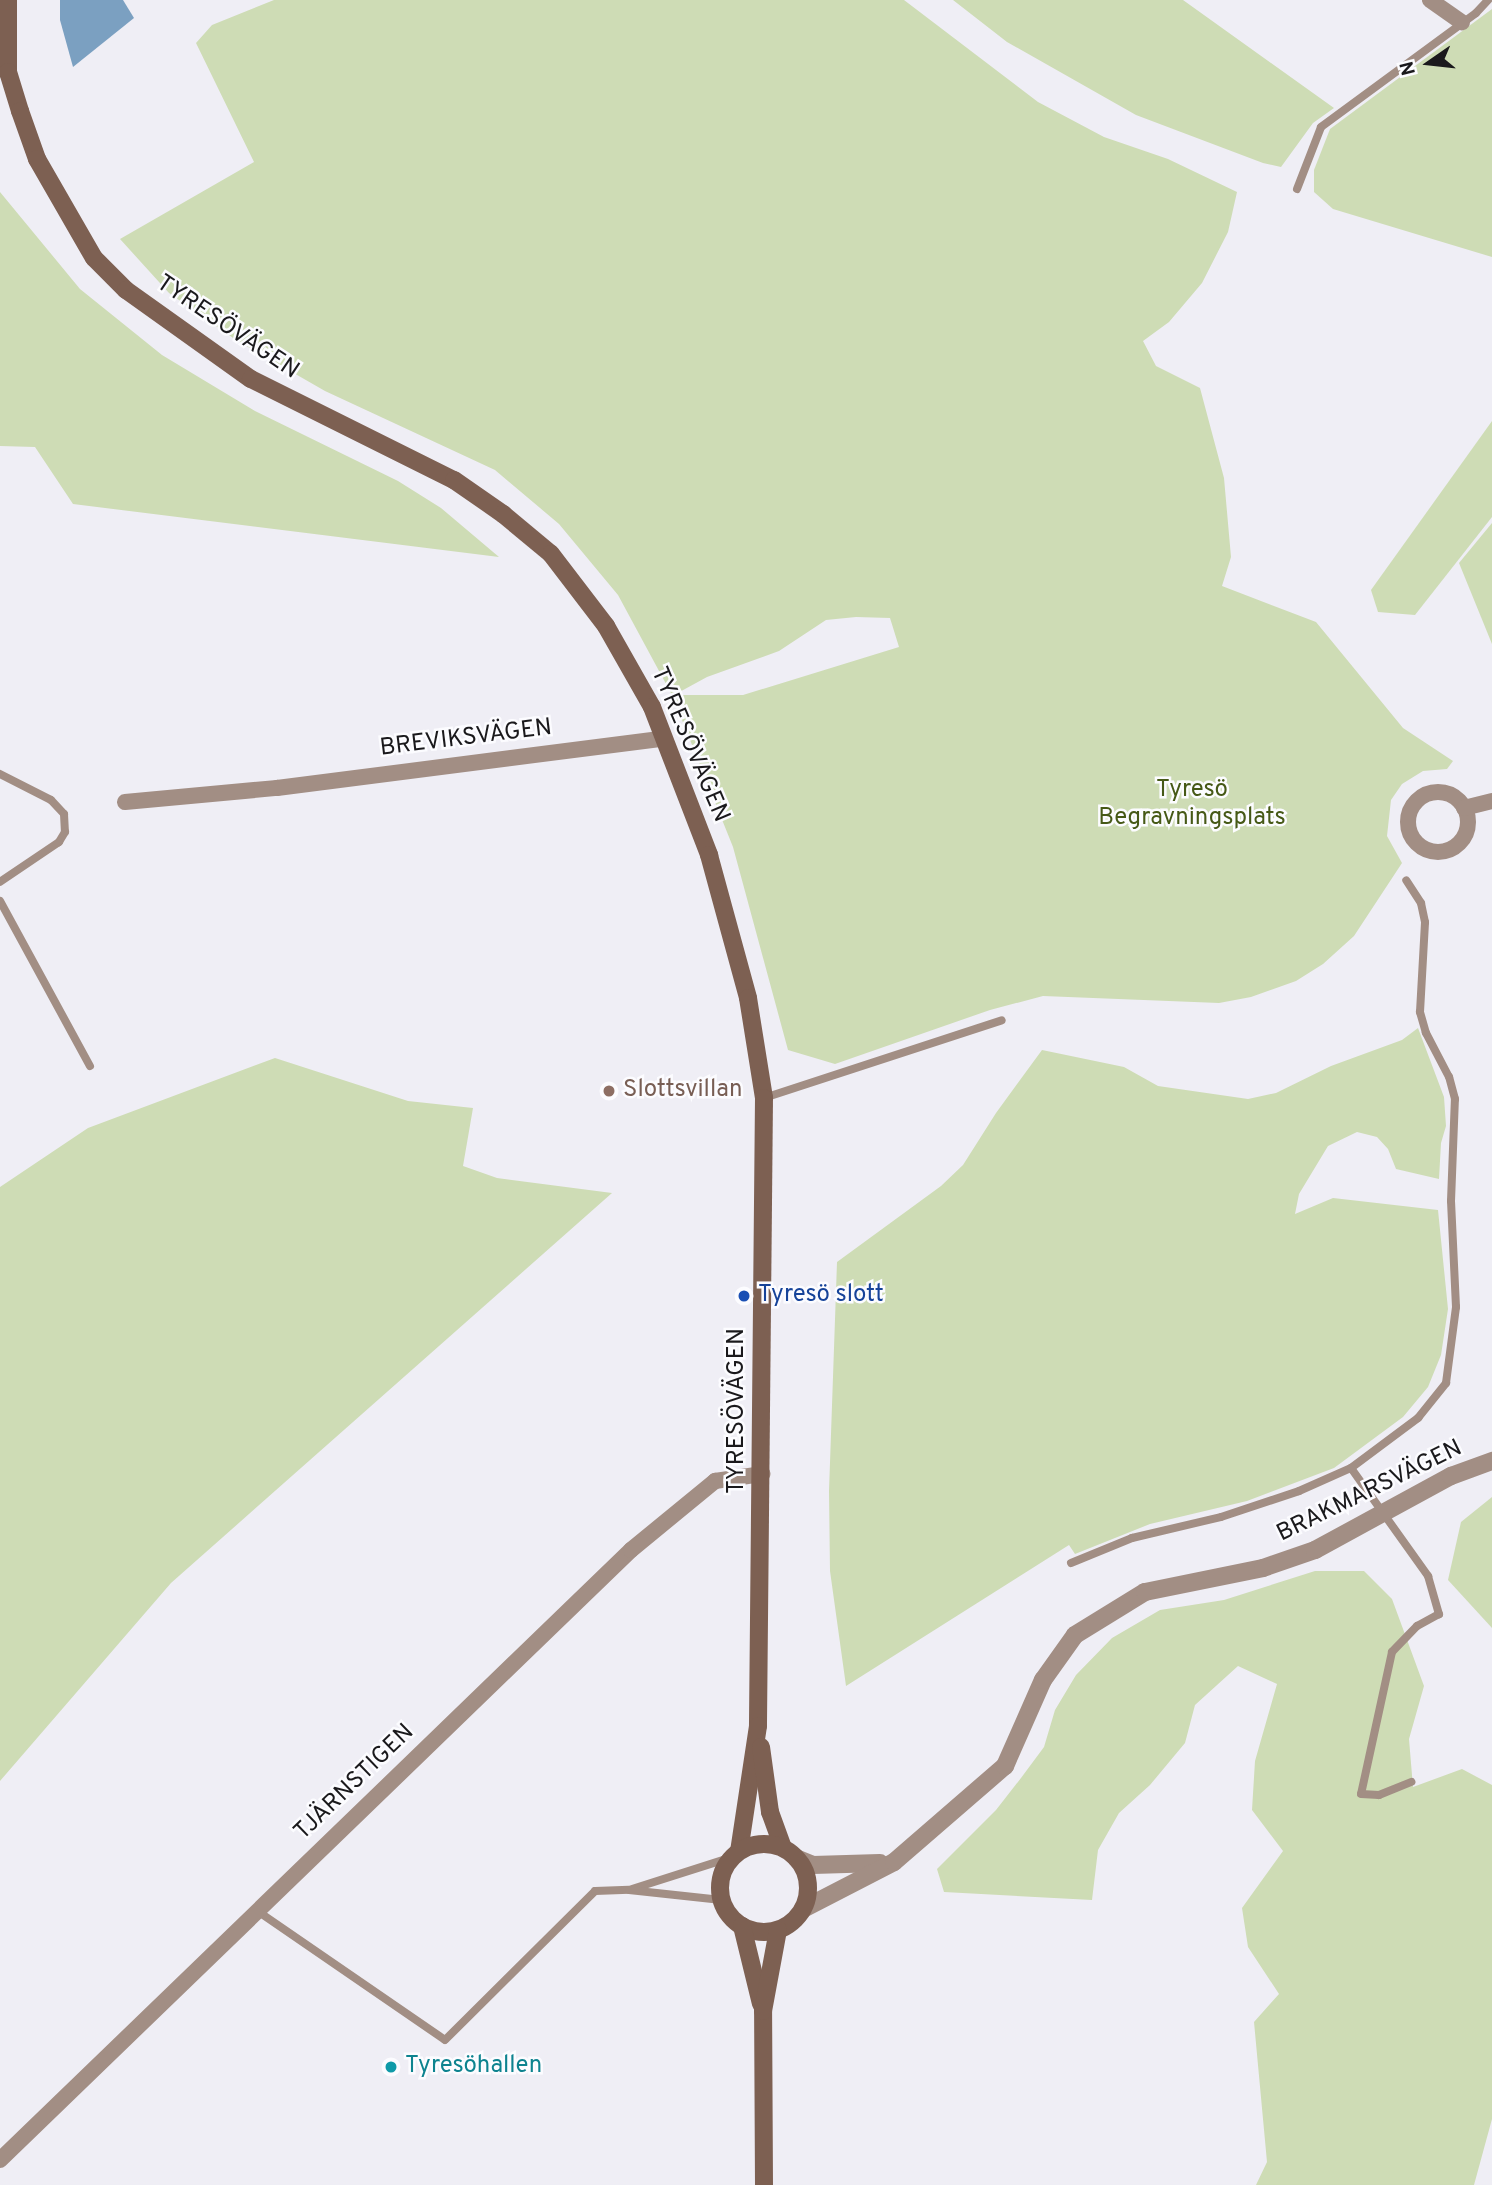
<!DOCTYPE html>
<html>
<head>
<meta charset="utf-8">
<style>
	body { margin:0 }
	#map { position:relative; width:1492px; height:2185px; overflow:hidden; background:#efeef5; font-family:Overpass,sans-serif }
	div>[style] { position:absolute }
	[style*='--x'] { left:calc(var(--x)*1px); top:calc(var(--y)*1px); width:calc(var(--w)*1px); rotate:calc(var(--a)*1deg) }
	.green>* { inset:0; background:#cedcb5 }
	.water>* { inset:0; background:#7ba0c1 }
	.service>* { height:8px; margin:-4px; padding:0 4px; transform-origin:4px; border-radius:4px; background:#a28e84 }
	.minor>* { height:16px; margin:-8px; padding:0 8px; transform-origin:8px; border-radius:8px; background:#a28e84 }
	.minor>.ring { margin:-8px; padding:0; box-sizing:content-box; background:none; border:16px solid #a28e84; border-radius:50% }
	.tertiary>* { height:18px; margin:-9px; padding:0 9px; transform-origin:9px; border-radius:9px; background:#a28e84 }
	.secondary>* { height:18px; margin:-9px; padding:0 9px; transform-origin:9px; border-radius:9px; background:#7d6052 }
	.secondary>.ring { margin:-9px; padding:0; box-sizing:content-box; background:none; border:18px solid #7d6052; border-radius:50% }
	.dots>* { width:19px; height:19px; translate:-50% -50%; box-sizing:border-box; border:4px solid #fcfcff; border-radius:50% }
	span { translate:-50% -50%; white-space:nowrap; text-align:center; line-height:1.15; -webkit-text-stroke:5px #fcfcff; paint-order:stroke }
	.street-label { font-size:24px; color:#1a191c }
	.park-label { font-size:24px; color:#465916 }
	.education-label { font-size:24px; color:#785e54 }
	.left { translate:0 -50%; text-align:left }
	.transit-label { font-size:24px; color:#164399 }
	.culture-label { font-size:24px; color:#0d838f }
	.north { position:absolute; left:1394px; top:28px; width:70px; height:70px; -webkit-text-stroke:5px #fcfcff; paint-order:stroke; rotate:256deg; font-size:19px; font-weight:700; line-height:28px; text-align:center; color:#1a191c }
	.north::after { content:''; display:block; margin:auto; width:24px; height:32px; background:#1a191c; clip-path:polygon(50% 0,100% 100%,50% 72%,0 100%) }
</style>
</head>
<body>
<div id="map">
	<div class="green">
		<i style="clip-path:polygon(evenodd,274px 0,904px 0,1038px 102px,1104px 137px,1168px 159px,1237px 192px,1228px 232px,1202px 283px,1169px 322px,1143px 341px,1156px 366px,1200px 388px,1224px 478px,1231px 557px,1222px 586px,1316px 622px,1403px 728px,1453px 761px,1447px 769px,1423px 771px,1402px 784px,1391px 800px,1387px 836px,1402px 863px,1354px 936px,1323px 964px,1296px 981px,1251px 997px,1219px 1003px,1043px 996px,990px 1010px,835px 1064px,788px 1050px,733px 847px,672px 695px,618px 595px,559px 524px,495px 470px,325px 391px,236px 340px,169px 293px,120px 239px,254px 162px,196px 43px,212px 25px,274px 0,856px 617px,890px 618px,899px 647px,743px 695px,674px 695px,707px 677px,779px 651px,826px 620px,856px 617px)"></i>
		<i style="clip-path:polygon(953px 0,1183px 0,1334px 108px,1313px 123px,1281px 167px,1263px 163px,1136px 115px,1007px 42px)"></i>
		<i style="clip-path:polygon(1492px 9px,1492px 257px,1333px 209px,1314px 192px,1314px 170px,1330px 129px)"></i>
		<i style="clip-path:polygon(0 192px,80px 289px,162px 355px,255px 411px,398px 481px,441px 508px,499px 557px,73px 504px,35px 447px,0 446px)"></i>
		<i style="clip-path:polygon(1492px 421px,1492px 517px,1415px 615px,1378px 612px,1371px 590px)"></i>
		<i style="clip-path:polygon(1492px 523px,1492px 644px,1459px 563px)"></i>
		<i style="clip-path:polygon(1418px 1028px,1444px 1097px,1446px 1126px,1441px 1143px,1439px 1179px,1396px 1169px,1388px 1149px,1377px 1137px,1357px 1132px,1328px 1146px,1299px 1194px,1295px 1214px,1333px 1198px,1438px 1210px,1448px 1309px,1441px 1355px,1428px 1387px,1403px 1417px,1334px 1468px,1247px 1501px,1150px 1524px,1075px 1554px,1069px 1545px,846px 1686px,830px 1571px,829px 1491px,837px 1262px,941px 1186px,963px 1165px,996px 1113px,1042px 1050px,1124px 1067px,1158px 1086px,1248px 1099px,1276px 1093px,1331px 1066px,1402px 1040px)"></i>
		<i style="clip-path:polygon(275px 1058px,408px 1101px,473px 1108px,463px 1166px,497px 1178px,612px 1193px,171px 1583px,0 1781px,0 1187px,88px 1128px)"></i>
		<i style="clip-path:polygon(1492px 1497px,1492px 1628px,1448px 1580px,1461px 1522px)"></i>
		<i style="clip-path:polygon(1315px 1571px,1364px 1571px,1392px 1599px,1424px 1686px,1409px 1739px,1413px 1787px,1462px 1769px,1492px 1785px,1492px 2119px,1474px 2185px,1256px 2185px,1267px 2162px,1254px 2022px,1279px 1994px,1248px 1947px,1242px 1908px,1283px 1851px,1252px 1810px,1255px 1761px,1277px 1684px,1238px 1666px,1195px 1705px,1185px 1743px,1150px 1785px,1119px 1813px,1098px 1850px,1092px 1900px,944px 1892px,937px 1869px,996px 1810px,1021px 1778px,1044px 1747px,1055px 1710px,1076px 1675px,1112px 1638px,1160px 1610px,1224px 1600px)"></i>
	</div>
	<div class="water">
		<i style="clip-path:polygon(60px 0,123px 0,134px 18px,73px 67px,60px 20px)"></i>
	</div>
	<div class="service">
		<i style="--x:1297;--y:189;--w:66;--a:-68.8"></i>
		<i style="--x:1321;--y:127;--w:192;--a:-36.3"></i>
		<i style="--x:1476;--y:13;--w:18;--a:-47"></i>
		<i style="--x:0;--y:774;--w:57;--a:27"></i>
		<i style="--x:51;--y:800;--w:19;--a:47"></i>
		<i style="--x:64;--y:814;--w:18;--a:87"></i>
		<i style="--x:65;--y:832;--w:12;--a:121"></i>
		<i style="--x:59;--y:842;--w:71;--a:145.9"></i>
		<i style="--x:0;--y:901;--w:188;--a:61.4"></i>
		<i style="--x:764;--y:1098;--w:250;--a:-18.1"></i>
		<i style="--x:1351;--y:1468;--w:133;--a:54.5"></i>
		<i style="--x:1428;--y:1576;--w:40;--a:74"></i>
		<i style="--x:1439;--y:1614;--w:25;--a:151"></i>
		<i style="--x:1417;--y:1626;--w:36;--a:134"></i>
		<i style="--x:1392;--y:1652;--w:145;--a:102.3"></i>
		<i style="--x:1361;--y:1794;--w:18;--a:3"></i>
		<i style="--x:1379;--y:1795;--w:35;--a:-22"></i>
		<i style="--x:1071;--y:1563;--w:66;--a:-22.3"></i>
		<i style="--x:1132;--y:1538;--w:91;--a:-13.3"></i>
		<i style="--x:1221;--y:1517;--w:82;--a:-18.4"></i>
		<i style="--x:1299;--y:1491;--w:57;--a:-23.9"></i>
		<i style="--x:1351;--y:1468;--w:84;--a:-36.7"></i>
		<i style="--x:1418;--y:1418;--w:45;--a:-51.3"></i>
		<i style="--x:1446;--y:1383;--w:77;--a:-82.5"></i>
		<i style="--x:1456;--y:1307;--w:106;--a:-92.7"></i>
		<i style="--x:1451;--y:1201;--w:102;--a:-87.8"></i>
		<i style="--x:1455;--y:1099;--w:23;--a:-105"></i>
		<i style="--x:1449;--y:1077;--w:50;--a:-117.6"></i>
		<i style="--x:1426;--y:1033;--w:22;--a:-106"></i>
		<i style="--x:1420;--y:1012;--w:90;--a:-86.8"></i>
		<i style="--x:1425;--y:922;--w:19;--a:-102"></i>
		<i style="--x:1421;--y:903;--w:27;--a:-123"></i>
		<i style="--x:632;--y:1889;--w:105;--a:-17.7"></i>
		<i style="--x:256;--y:1910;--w:229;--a:34.5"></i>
		<i style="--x:445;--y:2040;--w:211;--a:-44.8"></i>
		<i style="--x:595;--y:1891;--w:34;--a:-2"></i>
		<i style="--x:629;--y:1890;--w:93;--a:6.2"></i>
	</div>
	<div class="minor">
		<i style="--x:1430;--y:0;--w:39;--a:35"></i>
		<i class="ring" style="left:1408px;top:792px;width:44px;height:44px"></i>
		<i style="--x:125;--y:802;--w:153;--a:-5.3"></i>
		<i style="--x:277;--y:788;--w:388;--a:-7.3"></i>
		<i style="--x:1464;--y:808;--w:29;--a:-14"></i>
		<i style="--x:0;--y:2160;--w:878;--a:-44.03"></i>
		<i style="--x:631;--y:1550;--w:109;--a:-39.4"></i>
		<i style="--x:715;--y:1481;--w:48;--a:-8.5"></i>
	</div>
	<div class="tertiary">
		<i style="--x:796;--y:1858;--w:18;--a:22"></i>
		<i style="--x:813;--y:1865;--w:67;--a:-1.7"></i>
		<i style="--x:803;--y:1909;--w:102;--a:-27.3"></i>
		<i style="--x:894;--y:1862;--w:147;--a:-40.9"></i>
		<i style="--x:1005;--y:1766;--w:94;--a:-66.2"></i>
		<i style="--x:1043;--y:1680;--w:55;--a:-54.6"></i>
		<i style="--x:1075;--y:1635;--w:82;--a:-31.6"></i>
		<i style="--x:1145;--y:1592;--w:120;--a:-11.5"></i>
		<i style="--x:1263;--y:1568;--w:55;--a:-19.1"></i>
		<i style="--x:1315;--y:1550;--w:155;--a:-28.6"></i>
		<i style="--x:1451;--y:1476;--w:44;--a:-20.1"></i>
	</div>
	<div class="secondary">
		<i style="--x:8;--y:0;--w:72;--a:90"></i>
		<i style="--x:8;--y:72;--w:41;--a:72.9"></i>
		<i style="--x:20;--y:111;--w:51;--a:70.5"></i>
		<i style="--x:37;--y:159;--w:114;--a:60.1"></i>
		<i style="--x:94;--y:258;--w:45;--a:45"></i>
		<i style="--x:126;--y:290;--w:153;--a:35.5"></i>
		<i style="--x:251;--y:379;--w:227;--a:26.5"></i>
		<i style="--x:454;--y:480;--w:60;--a:34.8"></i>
		<i style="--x:503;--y:514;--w:62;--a:39.8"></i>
		<i style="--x:551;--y:554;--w:91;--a:52.6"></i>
		<i style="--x:606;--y:626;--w:93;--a:60.4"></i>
		<i style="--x:652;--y:707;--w:159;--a:68.9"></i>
		<i style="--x:709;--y:855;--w:148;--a:74.7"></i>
		<i style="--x:748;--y:998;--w:101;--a:80.9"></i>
		<i style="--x:764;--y:1098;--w:628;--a:90.55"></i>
		<i style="--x:758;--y:1726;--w:126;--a:98.6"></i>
		<i style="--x:761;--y:1747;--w:66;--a:82.1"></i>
		<i style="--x:770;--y:1812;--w:38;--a:70"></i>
		<i class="ring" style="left:720px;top:1844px;width:70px;height:70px"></i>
		<i style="--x:742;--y:1926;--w:80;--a:76.3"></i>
		<i style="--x:764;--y:2185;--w:174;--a:-90.3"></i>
		<i style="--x:763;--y:2011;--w:82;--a:-79.5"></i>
	</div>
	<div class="dots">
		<i style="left:609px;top:1091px;background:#8d6e63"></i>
		<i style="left:744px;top:1296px;background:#1a4fb4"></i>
		<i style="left:391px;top:2067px;background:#0f9aa8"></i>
	</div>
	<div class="street-label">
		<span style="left:227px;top:328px;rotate:34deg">TYRESÖVÄGEN</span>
		<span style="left:466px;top:739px;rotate:-7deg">BREVIKSVÄGEN</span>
		<span style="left:689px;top:745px;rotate:67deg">TYRESÖVÄGEN</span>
		<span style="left:738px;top:1411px;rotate:-90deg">TYRESÖVÄGEN</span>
		<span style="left:1370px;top:1492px;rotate:-26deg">BRAKMARSVÄGEN</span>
		<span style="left:355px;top:1783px;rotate:-44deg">TJÄRNSTIGEN</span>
	</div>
	<div class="park-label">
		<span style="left:1192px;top:805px">Tyresö<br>Begravningsplats</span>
	</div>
	<div class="education-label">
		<span class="left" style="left:623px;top:1091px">Slottsvillan</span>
	</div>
	<div class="transit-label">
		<span class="left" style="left:758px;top:1296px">Tyresö slott</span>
	</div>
	<div class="culture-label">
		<span class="left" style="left:405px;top:2067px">Tyresöhallen</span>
	</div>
	<div class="north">N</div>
</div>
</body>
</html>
